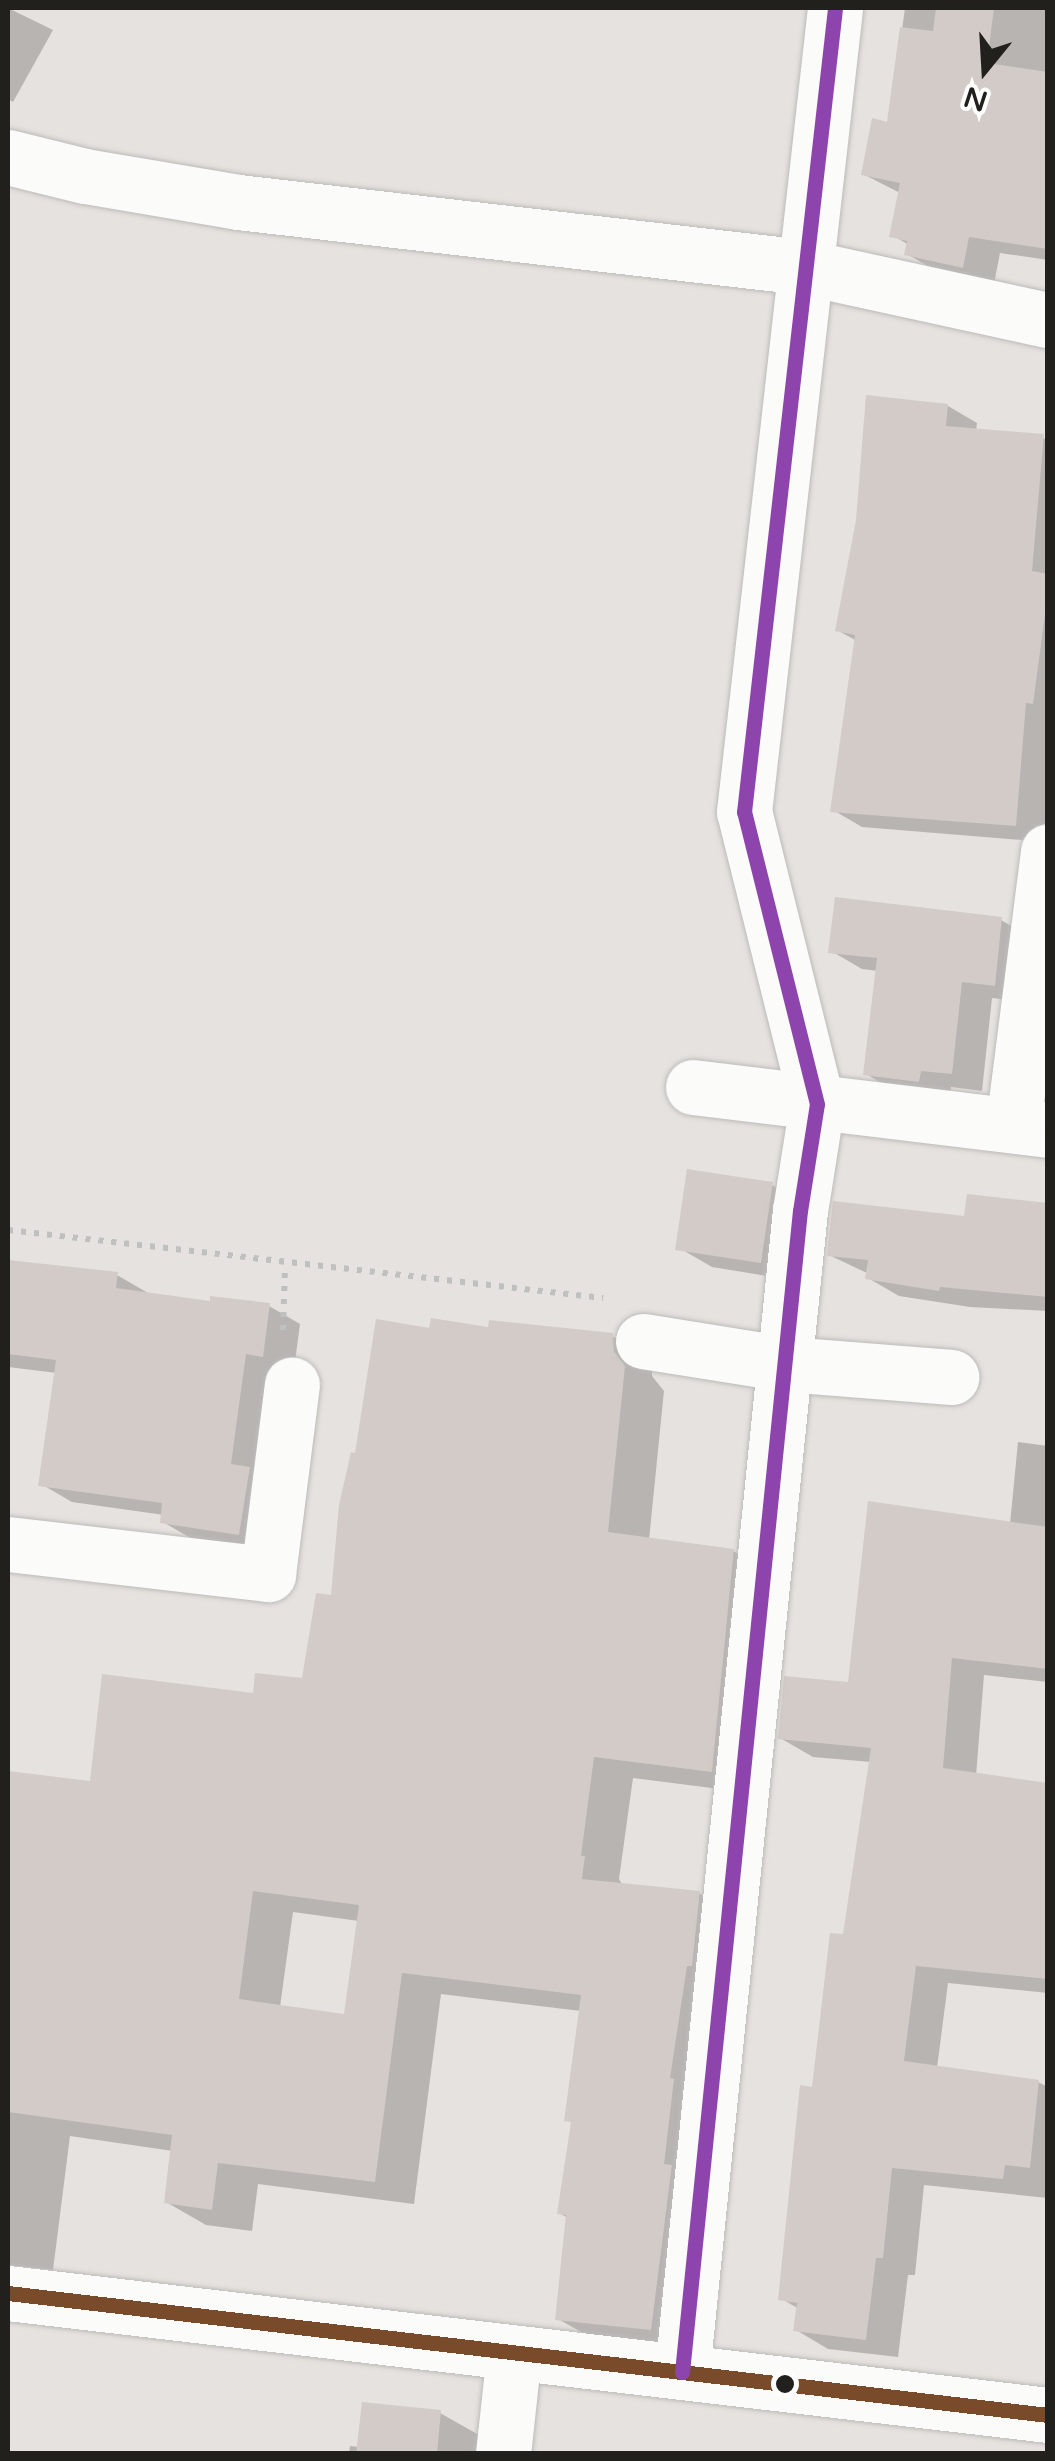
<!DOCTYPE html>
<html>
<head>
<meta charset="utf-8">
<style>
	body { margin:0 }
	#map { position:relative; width:1055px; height:2461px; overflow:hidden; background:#e5e2df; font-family:"Varela Round",sans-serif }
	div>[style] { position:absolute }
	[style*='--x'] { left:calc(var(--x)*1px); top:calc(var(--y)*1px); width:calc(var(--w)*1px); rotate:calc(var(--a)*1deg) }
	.shadow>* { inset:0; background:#0003 }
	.building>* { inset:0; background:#d3cbc8 }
	.path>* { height:6px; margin-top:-3px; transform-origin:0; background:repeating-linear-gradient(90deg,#c0c0bf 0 5px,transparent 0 13px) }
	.roads { filter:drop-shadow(0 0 2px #bdbbb8) drop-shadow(0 0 2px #bdbbb8) }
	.minor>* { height:55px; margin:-27.5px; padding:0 27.5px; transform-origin:27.5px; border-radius:27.5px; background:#fbfbfa }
	.highway>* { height:55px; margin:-27.5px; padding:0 27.5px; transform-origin:27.5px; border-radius:27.5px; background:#fbfbfa }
	.bus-1>* { height:15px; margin:-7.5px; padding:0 7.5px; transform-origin:7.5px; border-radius:7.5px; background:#7a4b2a }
	.bus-2>* { height:15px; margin:-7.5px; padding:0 7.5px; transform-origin:7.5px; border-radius:7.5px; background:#8e44ad }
	.dots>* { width:28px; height:28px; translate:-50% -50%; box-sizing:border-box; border:5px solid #fff; border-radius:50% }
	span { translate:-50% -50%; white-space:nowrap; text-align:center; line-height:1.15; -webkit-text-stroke:9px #fff; paint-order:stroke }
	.frame { position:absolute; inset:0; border:10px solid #22201d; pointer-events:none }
	.north { position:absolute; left:935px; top:20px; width:100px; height:100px; -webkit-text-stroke:8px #fff; paint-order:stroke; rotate:198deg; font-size:28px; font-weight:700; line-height:40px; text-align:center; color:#22201d }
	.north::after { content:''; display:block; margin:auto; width:35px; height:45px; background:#22201d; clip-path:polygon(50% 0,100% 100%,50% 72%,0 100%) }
</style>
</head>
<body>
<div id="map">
	<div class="shadow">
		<i style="clip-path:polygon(8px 8px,53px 30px,13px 102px,8px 99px)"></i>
		<i style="clip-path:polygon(905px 8px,1048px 8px,1048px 260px,1000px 253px,994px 284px,938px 272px,907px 254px,909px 245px,892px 235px,900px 193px,863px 174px,889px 125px)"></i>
		<i style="clip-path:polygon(948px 406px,977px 423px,976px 431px,1048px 439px,1045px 842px,862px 827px,833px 810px,857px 641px,837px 630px)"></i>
		<i style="clip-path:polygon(1001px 920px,1032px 938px,1026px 1002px,992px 998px,982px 1091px,951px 1087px,950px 1098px,897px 1092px,866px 1074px,878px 971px,862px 969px,831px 951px)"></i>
		<i style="clip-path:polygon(772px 1185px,803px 1203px,792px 1280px,712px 1267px,681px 1249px)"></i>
		<i style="clip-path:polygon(1048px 1205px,1048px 1311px,970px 1307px,899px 1296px,868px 1278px,869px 1274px,829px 1255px,967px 1219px)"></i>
		<i style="clip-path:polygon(8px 1272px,117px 1275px,148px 1293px,212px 1304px,269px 1306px,300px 1324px,270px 1551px,194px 1540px,163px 1522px,164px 1515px,72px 1502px,41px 1484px,57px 1373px,8px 1367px)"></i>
		<i style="clip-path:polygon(evenodd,490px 1330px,612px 1336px,652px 1359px,652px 1376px,664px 1391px,649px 1540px,733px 1551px,773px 1574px,751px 1793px,633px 1778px,619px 1879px,623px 1886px,699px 1893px,738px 1916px,690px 2351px,597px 2341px,558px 2319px,568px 2218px,559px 2213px,574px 2123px,581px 2011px,441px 1994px,414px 2204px,258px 2184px,252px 2231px,206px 2225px,166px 2202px,173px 2151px,70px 2136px,53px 2270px,8px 2265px,8px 1774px,92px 1784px,256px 1696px,304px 1681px,334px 1598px,357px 1456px,432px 1331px,490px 1330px,293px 1912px,359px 1921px,347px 2016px,280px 2007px,293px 1912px)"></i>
		<i style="clip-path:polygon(1018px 1442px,1048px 1446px,1048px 1682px,984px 1675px,976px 1776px,1048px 1785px,1048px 1993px,948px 1983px,937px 2068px,1038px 2082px,1048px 2087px,1048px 2198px,924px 2185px,915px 2275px,908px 2275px,898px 2357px,828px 2349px,796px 2330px,799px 2309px,780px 2298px,814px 2090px,846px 1937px,871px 1762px,813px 1757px,780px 1738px,851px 1685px,1010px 1524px)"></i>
		<i style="clip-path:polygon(440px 2413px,479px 2435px,498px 2454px,349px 2454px,350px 2446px,359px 2447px)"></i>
	</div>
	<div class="building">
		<i style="clip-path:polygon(936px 8px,994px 8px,987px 63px,1048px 72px,1048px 249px,969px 237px,963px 268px,904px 255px,907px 241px,889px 237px,900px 183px,861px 175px,872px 118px,887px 122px,900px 27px,933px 31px)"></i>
		<i style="clip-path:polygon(866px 395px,948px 404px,946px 426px,1044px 434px,1032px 571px,1048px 574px,1048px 592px,1033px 704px,1026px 703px,1016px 826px,830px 812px,855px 635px,835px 631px,856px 520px)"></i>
		<i style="clip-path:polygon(835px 897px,1002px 917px,995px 986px,962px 982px,952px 1074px,921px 1071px,919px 1082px,863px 1075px,877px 958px,828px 953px)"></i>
		<i style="clip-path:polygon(687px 1169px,773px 1182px,761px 1263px,675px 1250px)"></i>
		<i style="clip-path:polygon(967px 1194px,1048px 1203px,1048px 1297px,940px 1287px,939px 1291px,865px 1279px,868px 1260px,827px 1256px,833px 1201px,964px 1216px)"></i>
		<i style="clip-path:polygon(8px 1260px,118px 1272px,116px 1288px,210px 1301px,210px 1296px,270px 1303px,263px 1357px,246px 1354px,231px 1464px,250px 1467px,239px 1535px,160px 1523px,162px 1503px,38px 1486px,56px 1360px,8px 1354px)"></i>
		<i style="clip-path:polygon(evenodd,431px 1318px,488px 1327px,489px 1320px,613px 1333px,614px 1351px,625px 1366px,608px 1532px,734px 1549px,712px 1772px,594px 1757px,581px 1856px,585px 1856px,582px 1879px,700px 1891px,692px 1966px,687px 1966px,670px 2078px,674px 2079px,664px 2164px,672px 2165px,651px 2330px,555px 2320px,566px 2215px,557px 2214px,571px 2122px,564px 2121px,581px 1995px,402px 1973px,375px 2182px,218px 2163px,212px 2210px,164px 2203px,172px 2135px,8px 2112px,8px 1771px,90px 1781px,102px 1674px,253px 1693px,255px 1673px,302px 1678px,316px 1593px,331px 1595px,339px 1505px,351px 1452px,355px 1453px,376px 1319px,429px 1328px,431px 1318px,253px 1891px,359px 1905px,344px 2014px,239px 1999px,253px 1891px)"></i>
		<i style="clip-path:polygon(868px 1501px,1048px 1527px,1048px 1669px,952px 1658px,943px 1768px,1048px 1783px,1048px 1979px,916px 1966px,904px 2061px,1039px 2080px,1030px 2168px,1005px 2165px,1003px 2179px,892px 2168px,883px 2258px,876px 2258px,866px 2340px,793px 2331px,797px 2303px,778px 2300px,800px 2085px,812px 2087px,830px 1933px,843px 1934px,871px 1748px,778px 1739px,784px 1676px,848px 1682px)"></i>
		<i style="clip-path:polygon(362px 2402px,441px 2410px,437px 2454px,356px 2454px)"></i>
	</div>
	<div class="path">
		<i style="--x:8;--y:1230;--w:599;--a:6.52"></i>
		<i style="--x:283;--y:1330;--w:65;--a:-88.2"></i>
	</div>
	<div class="roads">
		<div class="minor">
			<i style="--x:8;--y:157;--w:79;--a:13.9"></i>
			<i style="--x:85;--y:176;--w:155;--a:9.6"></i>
			<i style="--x:238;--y:202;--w:570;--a:6.55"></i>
			<i style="--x:804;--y:267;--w:250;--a:12.3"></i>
			<i style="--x:693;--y:1087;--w:358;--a:6.9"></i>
			<i style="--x:1013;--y:1125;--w:276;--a:-82.7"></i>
			<i style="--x:643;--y:1341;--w:145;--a:9.1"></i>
			<i style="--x:786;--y:1364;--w:166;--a:4.5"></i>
			<i style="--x:8;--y:1544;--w:262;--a:6.6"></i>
			<i style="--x:268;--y:1574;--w:191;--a:-82.8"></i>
			<i style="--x:682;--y:2372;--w:1167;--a:-84.2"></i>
			<i style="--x:800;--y:1211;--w:108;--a:-81"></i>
			<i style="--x:817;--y:1104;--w:301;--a:-104"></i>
			<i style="--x:744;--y:812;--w:809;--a:-83.54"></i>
			<i style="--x:503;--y:2454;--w:102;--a:-83.8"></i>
		</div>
		<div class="highway">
			<i style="--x:8;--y:2293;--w:1047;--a:6.69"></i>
		</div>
	</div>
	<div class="bus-1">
		<i style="--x:8;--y:2293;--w:1047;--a:6.69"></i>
	</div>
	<div class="bus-2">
		<i style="--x:682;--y:2372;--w:1167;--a:-84.2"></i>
		<i style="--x:800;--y:1211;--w:108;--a:-81"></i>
		<i style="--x:817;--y:1104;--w:301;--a:-104"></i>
		<i style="--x:744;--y:812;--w:809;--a:-83.54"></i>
	</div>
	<div class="dots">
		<i style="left:785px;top:2384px;background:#22201d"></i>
	</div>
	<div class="frame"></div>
	<div class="north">N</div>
</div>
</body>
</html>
